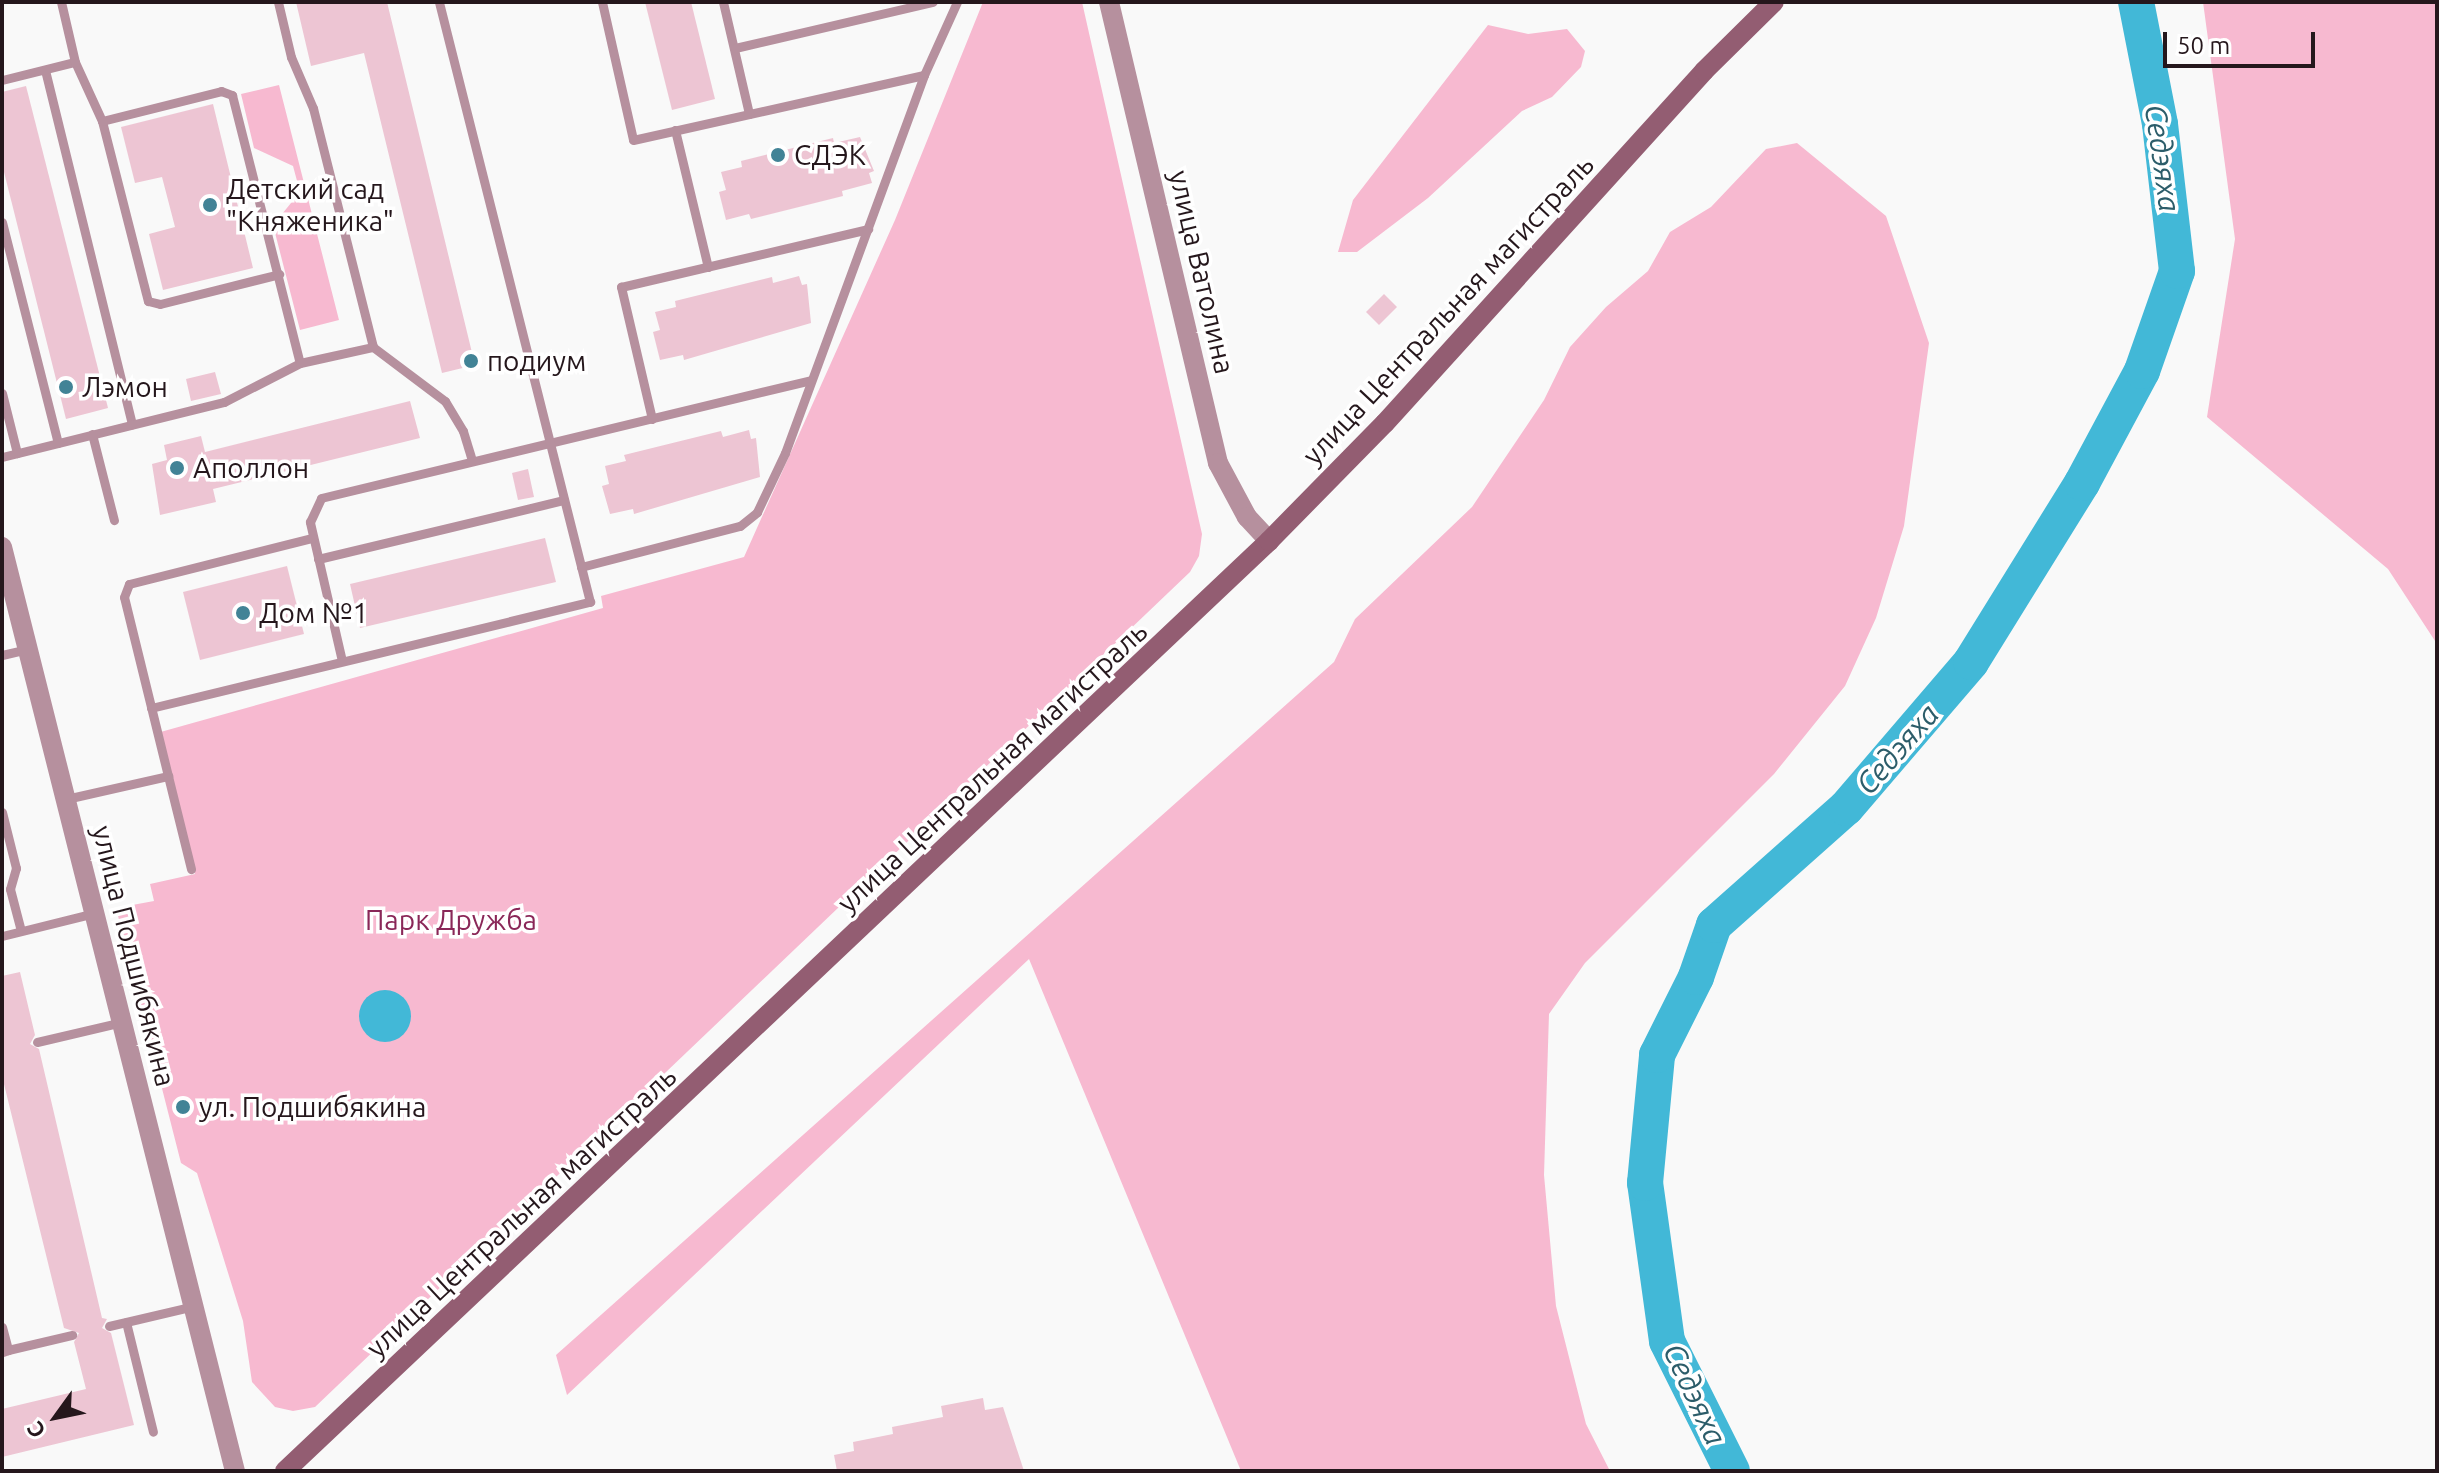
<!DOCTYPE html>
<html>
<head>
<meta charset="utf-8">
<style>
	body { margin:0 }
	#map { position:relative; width:2439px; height:1473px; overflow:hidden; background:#f9f9f9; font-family:Ubuntu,sans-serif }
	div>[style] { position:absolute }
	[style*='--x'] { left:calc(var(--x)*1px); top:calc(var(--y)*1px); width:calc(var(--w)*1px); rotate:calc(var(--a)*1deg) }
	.green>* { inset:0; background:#f7b9d0 }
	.water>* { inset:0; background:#42b8d7 }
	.round { border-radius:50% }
	.river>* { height:36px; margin:-18px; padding:0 18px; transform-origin:18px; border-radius:18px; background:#42b8d7 }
	.building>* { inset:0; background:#edc5d3 }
	.service>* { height:9px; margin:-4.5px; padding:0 4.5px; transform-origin:4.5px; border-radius:4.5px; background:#b6909e }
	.tertiary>* { height:20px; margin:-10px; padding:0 10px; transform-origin:10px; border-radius:10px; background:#b6909e }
	.secondary>* { height:20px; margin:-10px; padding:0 10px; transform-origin:10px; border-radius:10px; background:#935d72 }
	.dots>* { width:22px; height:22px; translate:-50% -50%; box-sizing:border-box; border:4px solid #fff; border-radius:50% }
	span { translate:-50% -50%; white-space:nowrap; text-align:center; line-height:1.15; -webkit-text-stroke:7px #fff; paint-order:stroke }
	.poi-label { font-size:28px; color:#25171c }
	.left { translate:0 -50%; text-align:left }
	.street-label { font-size:28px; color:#25171c }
	.park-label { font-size:28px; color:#8a2758 }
	.water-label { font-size:30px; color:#2c5d6a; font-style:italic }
	.frame { position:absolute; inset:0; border:4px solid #25171c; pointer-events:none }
	.north { position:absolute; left:16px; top:1377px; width:80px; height:80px; -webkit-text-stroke:6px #fff; paint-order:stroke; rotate:237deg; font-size:22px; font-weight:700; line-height:32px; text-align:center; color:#25171c }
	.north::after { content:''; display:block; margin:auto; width:28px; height:36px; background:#25171c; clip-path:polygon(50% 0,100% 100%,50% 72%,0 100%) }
	.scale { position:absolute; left:2163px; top:32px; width:152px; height:36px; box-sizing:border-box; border:4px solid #25171c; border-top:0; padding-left:10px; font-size:24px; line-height:28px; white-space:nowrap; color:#25171c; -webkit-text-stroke:6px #fff; paint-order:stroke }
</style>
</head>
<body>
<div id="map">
	<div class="green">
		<i style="clip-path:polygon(983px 2px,1082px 2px,1202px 534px,1199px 556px,1190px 572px,315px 1407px,293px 1411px,275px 1407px,252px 1382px,243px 1321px,197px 1173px,181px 1163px,116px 908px,154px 901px,150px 884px,195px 874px,157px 733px,603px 608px,601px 596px,744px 557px,895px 220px)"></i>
		<i style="clip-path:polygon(2203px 2px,2437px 2px,2437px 644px,2388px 569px,2207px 417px,2235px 239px)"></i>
		<i style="clip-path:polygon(1488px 25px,1528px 34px,1567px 29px,1585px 51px,1581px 67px,1552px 97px,1522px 111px,1428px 198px,1357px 252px,1338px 252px,1353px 200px)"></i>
		<i style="clip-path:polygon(279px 85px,339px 320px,300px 330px,273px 225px,300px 192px,293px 166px,254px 148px,241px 94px)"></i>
		<i style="clip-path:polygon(1797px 143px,1886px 216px,1929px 343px,1904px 526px,1876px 618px,1845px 686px,1774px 774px,1585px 963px,1549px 1014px,1544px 1175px,1556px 1306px,1586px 1424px,1610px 1471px,1241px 1471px,1029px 959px,567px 1395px,556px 1355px,1334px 662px,1355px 619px,1472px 507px,1544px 400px,1570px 347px,1606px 307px,1648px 271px,1670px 232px,1711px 207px,1766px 149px)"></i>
	</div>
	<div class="water">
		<i class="round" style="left:359px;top:990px;width:52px;height:52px"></i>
	</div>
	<div class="river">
		<i style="--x:1732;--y:1471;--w:145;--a:-116.6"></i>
		<i style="--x:1667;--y:1341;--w:160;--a:-97.9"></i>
		<i style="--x:1645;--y:1183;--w:129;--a:-84.6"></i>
		<i style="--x:1657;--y:1055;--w:87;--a:-63.4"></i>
		<i style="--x:1696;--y:977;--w:55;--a:-70.9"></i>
		<i style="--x:1714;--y:925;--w:176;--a:-41.6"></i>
		<i style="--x:1846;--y:808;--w:192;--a:-49.4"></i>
		<i style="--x:1971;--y:662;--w:211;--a:-58.2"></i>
		<i style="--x:2082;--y:483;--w:127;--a:-61.8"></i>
		<i style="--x:2142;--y:371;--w:106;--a:-70.7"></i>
		<i style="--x:2177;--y:271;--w:148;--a:-96.6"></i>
		<i style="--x:2160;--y:124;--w:124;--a:-101.1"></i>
	</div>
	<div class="building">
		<i style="clip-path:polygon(296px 2px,387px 2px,475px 365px,442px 373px,364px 53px,311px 66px)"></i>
		<i style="clip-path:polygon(645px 2px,691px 2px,715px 99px,672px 110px)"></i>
		<i style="clip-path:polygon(26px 86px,108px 408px,66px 419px,2px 164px,2px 92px)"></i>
		<i style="clip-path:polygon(213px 104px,253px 268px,163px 290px,149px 234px,175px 227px,162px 177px,135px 183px,121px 127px)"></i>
		<i style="clip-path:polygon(860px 137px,874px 171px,869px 173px,872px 183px,842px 191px,843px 196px,751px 219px,749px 214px,726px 220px,719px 192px,726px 190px,721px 172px,742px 167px,741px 161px,833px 138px,834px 143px)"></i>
		<i style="clip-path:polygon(799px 276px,802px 285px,807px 284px,811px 323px,684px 360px,683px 355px,660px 360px,653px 332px,660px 330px,655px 312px,676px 307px,675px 301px,772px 277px,773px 283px)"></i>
		<i style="clip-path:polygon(1384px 294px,1397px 307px,1379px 325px,1366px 312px)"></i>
		<i style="clip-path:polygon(215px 372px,221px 394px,191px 401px,186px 379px)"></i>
		<i style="clip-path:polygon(410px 401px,420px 438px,213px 489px,216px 502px,160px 515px,152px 464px,167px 460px,164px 445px,201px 436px,205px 452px)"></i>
		<i style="clip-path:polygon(749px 430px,751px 439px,756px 438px,760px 477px,634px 514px,633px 509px,610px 514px,602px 486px,609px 484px,605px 466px,626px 461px,624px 455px,721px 431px,723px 437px)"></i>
		<i style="clip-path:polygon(528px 469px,534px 497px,518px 500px,512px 473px)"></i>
		<i style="clip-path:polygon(545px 538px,556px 582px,360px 628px,350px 584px)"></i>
		<i style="clip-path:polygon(287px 566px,304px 634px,200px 660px,183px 592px)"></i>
		<i style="clip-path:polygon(20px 972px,35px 1035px,30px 1044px,39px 1049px,102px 1318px,107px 1319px,102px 1328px,111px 1333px,134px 1425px,2px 1457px,2px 1409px,86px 1389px,74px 1342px,79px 1333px,64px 1328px,2px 1076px,2px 976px)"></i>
		<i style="clip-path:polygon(983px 1398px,985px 1410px,1003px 1407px,1024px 1471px,837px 1471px,834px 1455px,854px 1451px,853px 1442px,893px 1434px,892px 1427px,943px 1417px,941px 1406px)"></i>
	</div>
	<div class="service">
		<i style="--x:278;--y:2;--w:57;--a:76.7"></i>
		<i style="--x:291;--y:57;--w:56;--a:66.7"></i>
		<i style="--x:313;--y:108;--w:246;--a:75.9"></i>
		<i style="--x:602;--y:2;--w:141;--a:77.3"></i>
		<i style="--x:633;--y:140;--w:298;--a:-12.6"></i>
		<i style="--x:924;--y:75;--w:80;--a:-65.7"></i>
		<i style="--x:723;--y:2;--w:115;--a:76.9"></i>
		<i style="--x:735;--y:48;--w:203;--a:-13.1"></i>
		<i style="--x:75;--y:62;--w:65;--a:65.4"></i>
		<i style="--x:102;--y:121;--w:186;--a:75.7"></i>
		<i style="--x:148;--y:301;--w:12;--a:14"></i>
		<i style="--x:160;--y:304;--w:123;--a:-14.1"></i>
		<i style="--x:45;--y:70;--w:365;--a:76.2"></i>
		<i style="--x:2;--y:80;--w:75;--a:-13.9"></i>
		<i style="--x:75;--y:62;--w:62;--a:-103.1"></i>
		<i style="--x:102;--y:121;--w:123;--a:-14.1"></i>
		<i style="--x:221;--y:91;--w:12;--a:20"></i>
		<i style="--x:232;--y:95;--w:276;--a:75.8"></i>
		<i style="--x:675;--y:130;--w:141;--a:76.5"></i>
		<i style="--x:2;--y:222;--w:228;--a:75.8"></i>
		<i style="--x:2;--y:393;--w:62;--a:76"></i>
		<i style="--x:652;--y:419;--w:136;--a:-103.2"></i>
		<i style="--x:621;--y:287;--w:254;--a:-13.2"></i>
		<i style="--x:92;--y:434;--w:89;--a:75.7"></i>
		<i style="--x:2;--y:457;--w:229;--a:-13.9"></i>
		<i style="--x:224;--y:402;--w:85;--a:-27.2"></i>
		<i style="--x:300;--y:363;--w:75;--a:-12.4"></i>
		<i style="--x:373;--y:347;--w:90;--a:36.9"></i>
		<i style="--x:445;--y:401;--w:35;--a:59"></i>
		<i style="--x:463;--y:431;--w:31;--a:73"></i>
		<i style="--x:318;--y:559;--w:253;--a:-13.5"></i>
		<i style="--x:581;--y:567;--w:164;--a:-14.5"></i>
		<i style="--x:740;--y:526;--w:22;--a:-39"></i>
		<i style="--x:757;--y:512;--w:65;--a:-64.6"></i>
		<i style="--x:785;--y:453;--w:403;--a:-69.8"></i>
		<i style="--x:2;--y:655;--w:27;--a:-13"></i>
		<i style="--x:342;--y:661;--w:143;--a:-103"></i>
		<i style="--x:310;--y:522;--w:26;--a:-65"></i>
		<i style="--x:321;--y:498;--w:504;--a:-13.54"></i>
		<i style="--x:151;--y:708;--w:452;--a:-13.6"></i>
		<i style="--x:590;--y:602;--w:619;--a:-104.13"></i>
		<i style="--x:168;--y:776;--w:96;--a:76.1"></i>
		<i style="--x:66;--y:799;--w:105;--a:-12.7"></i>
		<i style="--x:168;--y:776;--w:184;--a:-103.8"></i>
		<i style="--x:124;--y:597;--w:14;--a:-69"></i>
		<i style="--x:129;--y:584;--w:189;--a:-14.1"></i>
		<i style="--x:2;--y:812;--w:58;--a:76"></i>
		<i style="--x:16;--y:868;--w:22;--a:106"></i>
		<i style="--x:10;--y:889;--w:43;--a:75.3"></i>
		<i style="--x:2;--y:936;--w:96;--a:-13.9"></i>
		<i style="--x:37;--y:1042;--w:87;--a:-13.2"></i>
		<i style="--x:126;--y:1322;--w:113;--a:76.2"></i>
		<i style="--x:109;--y:1326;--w:87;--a:-13.2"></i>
		<i style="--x:2;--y:1327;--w:24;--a:75"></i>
		<i style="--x:8;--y:1350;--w:5;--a:158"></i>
		<i style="--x:8;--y:1350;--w:66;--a:-13.2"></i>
	</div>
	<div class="tertiary">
		<i style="--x:1109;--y:2;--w:474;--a:76.7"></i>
		<i style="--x:1218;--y:463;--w:61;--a:61.8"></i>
		<i style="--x:1247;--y:517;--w:33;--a:47"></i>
		<i style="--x:2;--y:547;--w:953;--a:75.85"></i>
	</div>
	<div class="secondary">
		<i style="--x:285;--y:1471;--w:1354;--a:-43.38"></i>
		<i style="--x:1269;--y:541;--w:165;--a:-45.5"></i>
		<i style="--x:1385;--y:423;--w:475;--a:-47.8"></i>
		<i style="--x:1704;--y:71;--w:98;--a:-44.6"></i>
	</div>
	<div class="dots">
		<i style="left:778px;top:155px;background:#428396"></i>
		<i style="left:210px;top:205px;background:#428396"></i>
		<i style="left:471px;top:361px;background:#428396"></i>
		<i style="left:66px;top:387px;background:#428396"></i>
		<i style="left:177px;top:468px;background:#428396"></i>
		<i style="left:243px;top:613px;background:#428396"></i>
		<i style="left:183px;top:1107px;background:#428396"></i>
	</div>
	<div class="poi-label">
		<span class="left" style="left:794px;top:155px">СДЭК</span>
		<span class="left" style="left:226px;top:205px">Детский сад<br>"Княженика"</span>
		<span class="left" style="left:487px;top:361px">подиум</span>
		<span class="left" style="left:82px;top:387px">Лэмон</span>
		<span class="left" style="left:193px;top:468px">Аполлон</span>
		<span class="left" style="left:259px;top:613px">Дом №1</span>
		<span class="left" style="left:199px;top:1107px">ул. Подшибякина</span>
	</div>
	<div class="street-label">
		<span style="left:1202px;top:272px;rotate:77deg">улица Ватолина</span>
		<span style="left:1448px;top:310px;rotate:-47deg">улица Центральная магистраль</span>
		<span style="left:992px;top:767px;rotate:-43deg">улица Центральная магистраль</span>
		<span style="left:134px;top:956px;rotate:76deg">улица Подшибякина</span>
		<span style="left:521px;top:1212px;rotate:-43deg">улица Центральная магистраль</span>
	</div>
	<div class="park-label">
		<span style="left:451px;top:920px">Парк Дружба</span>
	</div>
	<div class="water-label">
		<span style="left:2163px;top:158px;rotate:82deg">Седэяха</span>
		<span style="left:1897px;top:749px;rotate:-49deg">Седэяха</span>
		<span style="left:1695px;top:1394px;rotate:65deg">Седэяха</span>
	</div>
	<div class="frame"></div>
	<div class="north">С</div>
	<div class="scale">50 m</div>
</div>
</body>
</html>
